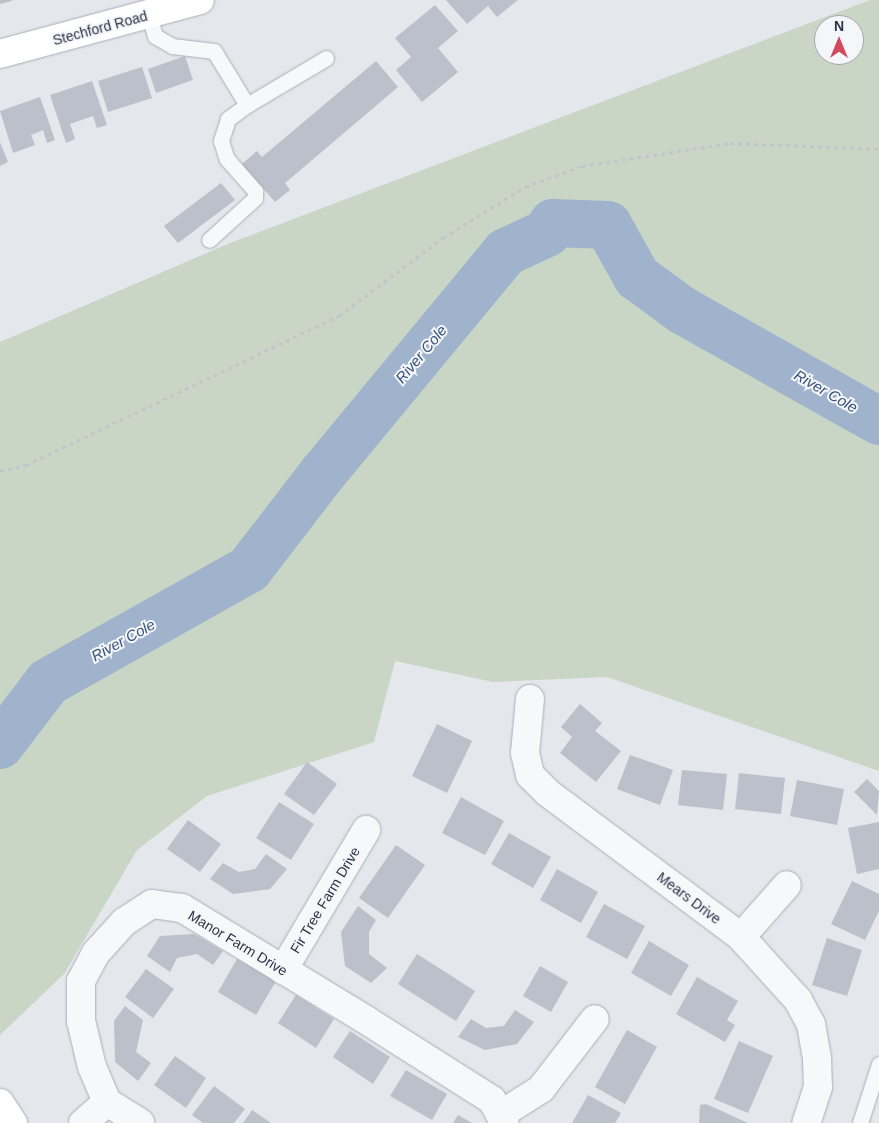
<!DOCTYPE html>
<html>
<head>
<meta charset="utf-8">
<style>
	body { margin:0 }
	#map { position:relative; width:879px; height:1123px; overflow:hidden; background:#e4e7ec; font-family:Arial,sans-serif }
	div>[style] { position:absolute }
	[style*='--x'] { left:calc(var(--x)*1px); top:calc(var(--y)*1px); width:calc(var(--w)*1px); rotate:calc(var(--a)*1deg) }
	.green>* { inset:0; background:#c9d6c5 }
	.river>* { height:48px; margin:-24px; padding:0 24px; transform-origin:24px; border-radius:24px; background:#9fb4cc }
	.building>* { inset:0; background:#bbc0ca }
	.path>* { height:3px; margin-top:-1.5px; transform-origin:0; background:repeating-linear-gradient(90deg,#c2c5cb 0 4px,transparent 0 8px) }
	.roads { filter:drop-shadow(0 0 1px #a9aeb7) drop-shadow(0 0 1px #a9aeb7) }
	.lane>* { height:15px; margin:-7.5px; padding:0 7.5px; transform-origin:7.5px; border-radius:7.5px; background:#f7f8fa }
	.street>* { height:28px; margin:-14px; padding:0 14px; transform-origin:14px; border-radius:14px; background:#f7f8fa }
	.secondary>* { height:28px; margin:-14px; padding:0 14px; transform-origin:14px; border-radius:14px; background:#fff }
	.primary>* { height:28px; margin:-14px; padding:0 14px; transform-origin:14px; border-radius:14px; background:#fff }
	span { translate:-50% -50%; white-space:nowrap; text-align:center; line-height:1.15; -webkit-text-stroke:4px #f4f6f9; paint-order:stroke }
	.street-label { font-size:14px; color:#2b3445 }
	.water-label { font-size:15px; color:#34527a; font-style:italic }
	.north { position:absolute; left:814px; top:15px; width:50px; height:50px; box-sizing:border-box; background:#f4f6f9; border:1px solid #a4a8b1; border-radius:50%; rotate:0deg; font-size:14px; font-weight:700; line-height:20px; text-align:center; color:#2b3445 }
	.north::after { content:''; display:block; margin:auto; width:18px; height:22px; background:#d1495b; clip-path:polygon(50% 0,100% 100%,50% 72%,0 100%) }
</style>
</head>
<body>
<div id="map">
	<div class="green">
		<i style="clip-path:polygon(evenodd,870px 0,879px 0,879px 771px,607px 677px,493px 682px,395px 661px,374px 742px,207px 796px,137px 850px,64px 974px,0 1035px,0 342px,230px 243px,870px 0,824px 25px,854px 25px,854px 55px,824px 55px,824px 25px)"></i>
	</div>
	<div class="river">
		<i style="--x:0;--y:745;--w:79;--a:-52.7"></i>
		<i style="--x:48;--y:682;--w:231;--a:-29.3"></i>
		<i style="--x:249;--y:569;--w:121;--a:-52.4"></i>
		<i style="--x:323;--y:473;--w:287;--a:-50.4"></i>
		<i style="--x:506;--y:252;--w:45;--a:-24.9"></i>
		<i style="--x:547;--y:233;--w:12;--a:-59"></i>
		<i style="--x:553;--y:223;--w:55;--a:2.1"></i>
		<i style="--x:608;--y:225;--w:60;--a:60.9"></i>
		<i style="--x:637;--y:277;--w:56;--a:36.3"></i>
		<i style="--x:682;--y:310;--w:226;--a:29.4"></i>
	</div>
	<div class="building">
		<i style="clip-path:polygon(0 0,12px 0,12px 1px,0 4px)"></i>
		<i style="clip-path:polygon(446px 0,518px 0,497px 17px,488px 6px,467px 24px)"></i>
		<i style="clip-path:polygon(435px 5px,458px 31px,438px 48px,458px 72px,422px 102px,396px 70px,411px 57px,395px 38px)"></i>
		<i style="clip-path:polygon(185px 56px,193px 80px,156px 93px,148px 69px)"></i>
		<i style="clip-path:polygon(376px 61px,398px 87px,285px 183px,290px 190px,275px 202px,242px 164px,257px 151px,262px 157px)"></i>
		<i style="clip-path:polygon(142px 67px,152px 98px,108px 112px,98px 81px)"></i>
		<i style="clip-path:polygon(92px 81px,107px 125px,97px 128px,93px 116px,70px 124px,75px 139px,66px 143px,50px 95px)"></i>
		<i style="clip-path:polygon(40px 97px,55px 140px,47px 143px,43px 130px,31px 135px,35px 145px,13px 153px,0 111px)"></i>
		<i style="clip-path:polygon(0 142px,8px 162px,0 166px)"></i>
		<i style="clip-path:polygon(221px 183px,235px 200px,178px 243px,164px 226px)"></i>
		<i style="clip-path:polygon(580px 704px,602px 723px,595px 731px,621px 751px,596px 782px,560px 753px,572px 737px,561px 727px)"></i>
		<i style="clip-path:polygon(437px 724px,472px 741px,447px 793px,412px 776px)"></i>
		<i style="clip-path:polygon(630px 755px,673px 770px,660px 805px,617px 789px)"></i>
		<i style="clip-path:polygon(307px 762px,337px 784px,314px 815px,284px 794px)"></i>
		<i style="clip-path:polygon(682px 770px,727px 774px,723px 810px,678px 805px)"></i>
		<i style="clip-path:polygon(739px 773px,785px 778px,781px 814px,735px 809px)"></i>
		<i style="clip-path:polygon(867px 779px,879px 791px,877px 815px,854px 792px)"></i>
		<i style="clip-path:polygon(797px 780px,844px 789px,837px 825px,790px 816px)"></i>
		<i style="clip-path:polygon(461px 797px,504px 821px,485px 855px,442px 833px)"></i>
		<i style="clip-path:polygon(279px 802px,314px 824px,291px 860px,256px 838px)"></i>
		<i style="clip-path:polygon(188px 820px,221px 844px,200px 872px,167px 849px)"></i>
		<i style="clip-path:polygon(879px 822px,879px 869px,857px 874px,848px 828px)"></i>
		<i style="clip-path:polygon(509px 833px,551px 857px,533px 888px,491px 864px)"></i>
		<i style="clip-path:polygon(396px 845px,425px 865px,388px 918px,359px 898px)"></i>
		<i style="clip-path:polygon(266px 854px,287px 869px,270px 889px,233px 894px,210px 879px,223px 863px,239px 872px,255px 869px)"></i>
		<i style="clip-path:polygon(557px 869px,598px 892px,581px 923px,540px 900px)"></i>
		<i style="clip-path:polygon(852px 881px,879px 894px,879px 911px,865px 940px,831px 924px)"></i>
		<i style="clip-path:polygon(604px 904px,645px 926px,627px 959px,586px 937px)"></i>
		<i style="clip-path:polygon(358px 906px,376px 920px,369px 932px,369px 954px,387px 968px,371px 983px,345px 966px,341px 932px)"></i>
		<i style="clip-path:polygon(194px 934px,223px 951px,213px 965px,197px 954px,177px 958px,170px 972px,147px 956px,160px 936px)"></i>
		<i style="clip-path:polygon(827px 938px,862px 950px,847px 996px,812px 985px)"></i>
		<i style="clip-path:polygon(649px 941px,689px 965px,671px 996px,631px 973px)"></i>
		<i style="clip-path:polygon(417px 954px,475px 991px,456px 1021px,398px 984px)"></i>
		<i style="clip-path:polygon(237px 959px,276px 981px,256px 1015px,218px 992px)"></i>
		<i style="clip-path:polygon(540px 966px,568px 982px,551px 1012px,523px 996px)"></i>
		<i style="clip-path:polygon(146px 969px,174px 989px,153px 1018px,125px 997px)"></i>
		<i style="clip-path:polygon(697px 977px,738px 1001px,727px 1020px,735px 1025px,725px 1042px,676px 1014px)"></i>
		<i style="clip-path:polygon(296px 995px,334px 1019px,316px 1048px,278px 1023px)"></i>
		<i style="clip-path:polygon(125px 1006px,143px 1020px,136px 1052px,151px 1063px,138px 1081px,115px 1062px,114px 1021px)"></i>
		<i style="clip-path:polygon(515px 1010px,534px 1022px,517px 1044px,485px 1050px,458px 1037px,471px 1019px,486px 1028px,504px 1026px)"></i>
		<i style="clip-path:polygon(627px 1030px,657px 1047px,625px 1104px,595px 1087px)"></i>
		<i style="clip-path:polygon(350px 1031px,390px 1057px,373px 1084px,333px 1057px)"></i>
		<i style="clip-path:polygon(739px 1041px,773px 1056px,748px 1113px,714px 1099px)"></i>
		<i style="clip-path:polygon(175px 1056px,206px 1078px,186px 1108px,154px 1085px)"></i>
		<i style="clip-path:polygon(406px 1070px,447px 1094px,432px 1120px,390px 1096px)"></i>
		<i style="clip-path:polygon(214px 1086px,245px 1109px,234px 1123px,203px 1123px,192px 1115px)"></i>
		<i style="clip-path:polygon(588px 1095px,621px 1113px,615px 1123px,572px 1123px)"></i>
		<i style="clip-path:polygon(706px 1104px,748px 1123px,699px 1123px,700px 1105px)"></i>
		<i style="clip-path:polygon(252px 1110px,271px 1123px,243px 1123px)"></i>
		<i style="clip-path:polygon(458px 1115px,472px 1123px,453px 1123px)"></i>
	</div>
	<div class="path">
		<i style="--x:0;--y:471;--w:27;--a:-13"></i>
		<i style="--x:26;--y:465;--w:347;--a:-25.5"></i>
		<i style="--x:339;--y:316;--w:130;--a:-36.9"></i>
		<i style="--x:443;--y:238;--w:97;--a:-31.9"></i>
		<i style="--x:525;--y:187;--w:61;--a:-20.2"></i>
		<i style="--x:582;--y:166;--w:150;--a:-8.8"></i>
		<i style="--x:730;--y:143;--w:149;--a:2.3"></i>
	</div>
	<div class="roads">
		<div class="lane">
			<i style="--x:149;--y:15;--w:22;--a:74"></i>
			<i style="--x:155;--y:36;--w:20;--a:30"></i>
			<i style="--x:172;--y:46;--w:42;--a:6.8"></i>
			<i style="--x:214;--y:51;--w:63;--a:58.6"></i>
			<i style="--x:247;--y:105;--w:24;--a:144"></i>
			<i style="--x:228;--y:119;--w:23;--a:108"></i>
			<i style="--x:221;--y:141;--w:19;--a:72"></i>
			<i style="--x:227;--y:159;--w:43;--a:48.8"></i>
			<i style="--x:255;--y:191;--w:7;--a:90"></i>
			<i style="--x:255;--y:198;--w:62;--a:137.6"></i>
			<i style="--x:247;--y:105;--w:92;--a:-30.7"></i>
			<i style="--x:860;--y:1123;--w:62;--a:-72.1"></i>
		</div>
		<div class="street">
			<i style="--x:530;--y:699;--w:54;--a:95.3"></i>
			<i style="--x:525;--y:753;--w:23;--a:77"></i>
			<i style="--x:530;--y:775;--w:25;--a:45"></i>
			<i style="--x:548;--y:793;--w:241;--a:36.7"></i>
			<i style="--x:741;--y:937;--w:85;--a:47.9"></i>
			<i style="--x:798;--y:1000;--w:27;--a:62"></i>
			<i style="--x:811;--y:1024;--w:36;--a:80"></i>
			<i style="--x:817;--y:1059;--w:28;--a:88"></i>
			<i style="--x:818;--y:1087;--w:38;--a:108"></i>
			<i style="--x:741;--y:937;--w:69;--a:-48.5"></i>
			<i style="--x:283;--y:970;--w:163;--a:-59.3"></i>
			<i style="--x:107;--y:1102;--w:39;--a:32"></i>
			<i style="--x:500;--y:1115;--w:49;--a:-32.4"></i>
			<i style="--x:541;--y:1089;--w:88;--a:-52.4"></i>
			<i style="--x:83;--y:1123;--w:32;--a:-41"></i>
			<i style="--x:107;--y:1102;--w:38;--a:-113"></i>
			<i style="--x:92;--y:1067;--w:47;--a:-103.4"></i>
			<i style="--x:81;--y:1021;--w:40;--a:-90"></i>
			<i style="--x:81;--y:981;--w:32;--a:-62"></i>
			<i style="--x:96;--y:953;--w:42;--a:-47.9"></i>
			<i style="--x:124;--y:922;--w:33;--a:-33"></i>
			<i style="--x:152;--y:904;--w:30;--a:8"></i>
			<i style="--x:182;--y:908;--w:215;--a:31.3"></i>
			<i style="--x:366;--y:1020;--w:149;--a:32.4"></i>
			<i style="--x:492;--y:1100;--w:26;--a:61"></i>
		</div>
		<div class="secondary">
			<i style="--x:0;--y:54;--w:207;--a:-15.1"></i>
		</div>
		<div class="primary">
			<i style="--x:0;--y:1103;--w:24;--a:57"></i>
		</div>
	</div>
	<div class="street-label">
		<span style="left:100px;top:28px;rotate:-15deg">Stechford Road</span>
		<span style="left:689px;top:898px;rotate:37deg">Mears Drive</span>
		<span style="left:325px;top:900px;rotate:-59deg">Fir Tree Farm Drive</span>
		<span style="left:238px;top:943px;rotate:31deg">Manor Farm Drive</span>
	</div>
	<div class="water-label">
		<span style="left:421px;top:354px;rotate:-50deg">River Cole</span>
		<span style="left:826px;top:391px;rotate:30deg">River Cole</span>
		<span style="left:123px;top:640px;rotate:-29deg">River Cole</span>
	</div>
	<div class="north">N</div>
</div>
</body>
</html>
